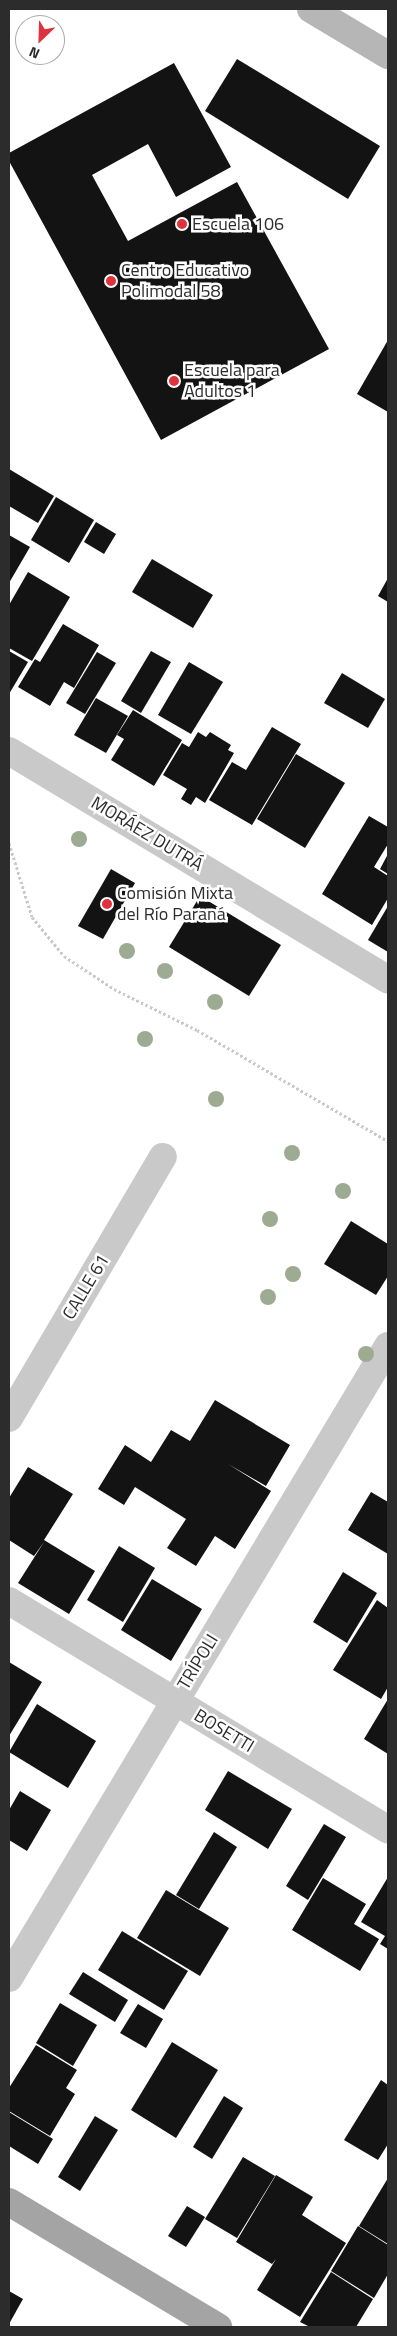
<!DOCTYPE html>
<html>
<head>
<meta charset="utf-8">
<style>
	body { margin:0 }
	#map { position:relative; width:397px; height:2336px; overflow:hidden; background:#fff; font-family:"Titillium Web",sans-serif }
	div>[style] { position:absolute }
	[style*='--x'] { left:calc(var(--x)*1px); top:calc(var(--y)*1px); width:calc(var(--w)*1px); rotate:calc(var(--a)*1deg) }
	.building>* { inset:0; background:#131313 }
	.path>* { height:3px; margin-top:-1.5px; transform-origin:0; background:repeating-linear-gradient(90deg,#c9c9c9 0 2.5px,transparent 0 5px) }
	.minor>* { height:28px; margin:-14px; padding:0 14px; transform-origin:14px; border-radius:14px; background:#c9c9c9 }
	.secondary>* { height:28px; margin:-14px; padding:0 14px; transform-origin:14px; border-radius:14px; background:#b6b6b6 }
	.primary>* { height:28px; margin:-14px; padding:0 14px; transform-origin:14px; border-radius:14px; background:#a4a4a4 }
	.trees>* { width:16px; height:16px; margin:-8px; border-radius:50%; background:#9eab93 }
	.dots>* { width:14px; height:14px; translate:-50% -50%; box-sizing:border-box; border:2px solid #fff; border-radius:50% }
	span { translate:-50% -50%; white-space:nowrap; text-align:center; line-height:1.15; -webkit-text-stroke:5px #fff; paint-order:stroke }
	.poi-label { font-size:18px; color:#2c2c2c }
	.left { translate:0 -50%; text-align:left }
	.street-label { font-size:18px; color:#2c2c2c }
	.frame { position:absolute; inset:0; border:10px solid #2c2c2c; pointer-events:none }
	.north { position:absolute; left:15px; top:15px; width:50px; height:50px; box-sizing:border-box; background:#fff; border:1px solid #ababab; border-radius:50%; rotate:204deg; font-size:14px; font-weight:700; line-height:20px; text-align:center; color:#2c2c2c }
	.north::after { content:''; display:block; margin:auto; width:18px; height:22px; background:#e0313e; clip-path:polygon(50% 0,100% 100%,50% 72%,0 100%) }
</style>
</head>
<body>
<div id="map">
	<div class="building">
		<i style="clip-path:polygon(237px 59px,380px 146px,348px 199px,205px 111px)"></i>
		<i style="clip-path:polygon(174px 63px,231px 167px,176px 197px,148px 144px,92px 175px,128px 241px,237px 182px,329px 349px,161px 440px,9px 161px,9px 153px)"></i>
		<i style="clip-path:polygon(388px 340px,388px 412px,357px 394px)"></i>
		<i style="clip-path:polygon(9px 469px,54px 496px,38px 523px,9px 506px)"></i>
		<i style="clip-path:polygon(56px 497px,94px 520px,69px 563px,31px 540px)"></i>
		<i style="clip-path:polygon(96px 522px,116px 534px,104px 554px,84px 542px)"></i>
		<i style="clip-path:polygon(9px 535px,30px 547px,9px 583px)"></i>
		<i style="clip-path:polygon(152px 559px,213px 595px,193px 628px,132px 592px)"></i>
		<i style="clip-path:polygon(28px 572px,70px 597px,32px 661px,9px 648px,9px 605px)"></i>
		<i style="clip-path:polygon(388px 578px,388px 602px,378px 596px)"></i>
		<i style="clip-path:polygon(63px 624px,99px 645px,74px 688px,64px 682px,50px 706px,18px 687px,35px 659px,40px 662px)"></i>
		<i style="clip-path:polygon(9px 651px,28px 662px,9px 694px)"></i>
		<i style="clip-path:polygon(151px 651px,171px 662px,141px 713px,121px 701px)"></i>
		<i style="clip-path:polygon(97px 652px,116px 663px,85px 714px,66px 703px)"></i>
		<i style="clip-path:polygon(189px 662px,223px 682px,191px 734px,158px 715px)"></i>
		<i style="clip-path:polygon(342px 673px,385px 699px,368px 728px,324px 703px)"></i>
		<i style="clip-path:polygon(96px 698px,128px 716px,106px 753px,74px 735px)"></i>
		<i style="clip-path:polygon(133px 710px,182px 740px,154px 786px,111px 760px,124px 739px,117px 735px)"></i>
		<i style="clip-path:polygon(272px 727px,301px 744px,252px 825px,209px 800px,232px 762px,246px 770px)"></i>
		<i style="clip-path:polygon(198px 732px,206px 737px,210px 732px,231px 745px,228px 750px,234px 753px,205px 803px,196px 797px,191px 805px,181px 799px,187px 789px,163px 775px,182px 743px,189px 747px)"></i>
		<i style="clip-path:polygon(296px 754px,345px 783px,305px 848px,257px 819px)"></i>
		<i style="clip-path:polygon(369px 816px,388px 827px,388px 844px,374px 867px,388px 876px,388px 898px,372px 925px,322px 894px)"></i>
		<i style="clip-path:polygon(388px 854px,388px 874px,380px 869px)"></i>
		<i style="clip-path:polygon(111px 869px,135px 883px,103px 939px,78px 926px)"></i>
		<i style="clip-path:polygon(200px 896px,281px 945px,249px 996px,169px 947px)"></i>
		<i style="clip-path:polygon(388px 906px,388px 952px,368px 940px)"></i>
		<i style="clip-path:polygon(351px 1221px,388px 1244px,388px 1276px,376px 1295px,324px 1264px)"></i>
		<i style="clip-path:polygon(215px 1400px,290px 1445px,266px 1486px,228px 1464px,271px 1491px,235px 1549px,215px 1536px,196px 1566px,167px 1548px,186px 1519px,135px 1487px,124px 1505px,98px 1489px,125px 1445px,151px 1462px,171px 1430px,190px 1441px)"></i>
		<i style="clip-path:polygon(28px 1467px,73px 1494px,44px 1540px,95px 1571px,69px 1614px,18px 1583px,44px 1542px,34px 1556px,9px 1540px,9px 1498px)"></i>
		<i style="clip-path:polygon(371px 1492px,388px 1502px,388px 1554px,348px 1530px)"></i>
		<i style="clip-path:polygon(119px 1546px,155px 1568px,123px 1622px,87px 1600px)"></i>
		<i style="clip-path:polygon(343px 1572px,377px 1593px,347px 1643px,313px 1622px)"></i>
		<i style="clip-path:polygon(152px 1579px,202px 1609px,171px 1661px,121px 1630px)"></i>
		<i style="clip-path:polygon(377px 1600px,388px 1608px,388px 1687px,381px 1699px,333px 1670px)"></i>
		<i style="clip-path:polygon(9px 1662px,42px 1682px,9px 1736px)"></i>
		<i style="clip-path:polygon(388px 1699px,388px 1754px,364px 1739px)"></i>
		<i style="clip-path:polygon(37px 1704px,96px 1741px,68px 1788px,9px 1752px)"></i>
		<i style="clip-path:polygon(228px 1771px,292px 1809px,268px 1849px,205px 1810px)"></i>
		<i style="clip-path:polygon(20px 1791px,51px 1810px,27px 1851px,9px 1840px,9px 1810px)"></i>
		<i style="clip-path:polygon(324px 1824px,346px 1837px,308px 1900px,286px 1886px)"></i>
		<i style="clip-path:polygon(214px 1832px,237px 1847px,199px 1909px,176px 1895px)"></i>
		<i style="clip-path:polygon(388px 1877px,388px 1949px,380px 1944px,385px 1936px,361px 1922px)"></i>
		<i style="clip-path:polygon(323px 1878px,366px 1904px,354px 1924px,379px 1939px,360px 1971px,292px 1930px)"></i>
		<i style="clip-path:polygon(166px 1890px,229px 1928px,200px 1976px,137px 1938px)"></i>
		<i style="clip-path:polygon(122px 1931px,188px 1971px,164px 2010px,98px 1970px)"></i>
		<i style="clip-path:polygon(83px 1972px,128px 2000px,115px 2022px,69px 1994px)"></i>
		<i style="clip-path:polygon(60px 2003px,97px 2025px,73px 2066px,36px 2043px)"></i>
		<i style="clip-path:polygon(138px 2004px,163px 2019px,146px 2048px,120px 2033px)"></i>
		<i style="clip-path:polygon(172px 2042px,218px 2070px,176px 2138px,131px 2110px)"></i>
		<i style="clip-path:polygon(36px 2045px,77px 2070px,66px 2088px,75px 2094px,50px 2136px,9px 2111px,9px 2088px)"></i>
		<i style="clip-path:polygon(381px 2080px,388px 2085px,388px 2144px,378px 2160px,344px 2140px)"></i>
		<i style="clip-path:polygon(224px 2096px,243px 2108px,212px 2159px,193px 2147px)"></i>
		<i style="clip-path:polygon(9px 2112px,53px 2139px,38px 2164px,9px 2146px)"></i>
		<i style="clip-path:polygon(95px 2116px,118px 2130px,80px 2191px,58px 2177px)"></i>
		<i style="clip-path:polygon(243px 2157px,275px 2176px,237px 2238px,205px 2219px)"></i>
		<i style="clip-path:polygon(276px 2175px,313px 2197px,302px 2215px,346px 2243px,300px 2317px,257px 2290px,276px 2259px,272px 2264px,236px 2242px)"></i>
		<i style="clip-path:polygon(388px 2178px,388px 2244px,359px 2226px)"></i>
		<i style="clip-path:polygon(187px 2206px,205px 2217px,186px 2247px,168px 2236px)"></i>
		<i style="clip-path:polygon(358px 2226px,388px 2245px,388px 2274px,374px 2298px,331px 2271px)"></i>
		<i style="clip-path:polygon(331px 2272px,373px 2299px,356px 2327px,310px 2327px,300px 2322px)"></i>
		<i style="clip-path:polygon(9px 2291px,23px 2299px,9px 2324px)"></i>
	</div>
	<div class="path">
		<i style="--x:9;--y:843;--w:77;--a:72.7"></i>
		<i style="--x:32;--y:917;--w:50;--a:50.6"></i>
		<i style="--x:64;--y:956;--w:60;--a:33.4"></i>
		<i style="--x:114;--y:989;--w:93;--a:26.3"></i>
		<i style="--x:197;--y:1030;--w:221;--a:30.2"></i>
	</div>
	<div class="minor">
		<i style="--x:9;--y:751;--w:443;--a:31.1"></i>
		<i style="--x:9;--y:1418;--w:303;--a:-59.5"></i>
		<i style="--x:9;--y:1601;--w:443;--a:31.1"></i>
		<i style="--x:9;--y:1978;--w:737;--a:-59.05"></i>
	</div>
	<div class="secondary">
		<i style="--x:311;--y:9;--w:90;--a:30.9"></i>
	</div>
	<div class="primary">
		<i style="--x:9;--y:2202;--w:244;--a:30.9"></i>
	</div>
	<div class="trees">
		<i style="left:79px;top:839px"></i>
		<i style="left:127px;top:951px"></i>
		<i style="left:165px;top:971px"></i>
		<i style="left:215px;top:1002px"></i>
		<i style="left:145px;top:1039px"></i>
		<i style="left:216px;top:1099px"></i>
		<i style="left:292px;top:1153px"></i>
		<i style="left:343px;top:1191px"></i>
		<i style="left:270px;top:1219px"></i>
		<i style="left:293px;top:1274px"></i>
		<i style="left:268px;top:1297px"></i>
		<i style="left:366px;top:1354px"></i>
	</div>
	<div class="dots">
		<i style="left:182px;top:224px;background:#e0313e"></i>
		<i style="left:111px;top:281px;background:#e0313e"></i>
		<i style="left:174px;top:381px;background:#e0313e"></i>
		<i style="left:107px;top:904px;background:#e0313e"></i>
	</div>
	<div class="poi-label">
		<span class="left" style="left:192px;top:224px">Escuela 106</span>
		<span class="left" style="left:121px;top:281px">Centro Educativo<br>Polimodal 58</span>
		<span class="left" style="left:184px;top:381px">Escuela para<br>Adultos 1</span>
		<span class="left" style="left:117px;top:904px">Comisión Mixta<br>del Río Paraná</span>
	</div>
	<div class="street-label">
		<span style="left:147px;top:834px;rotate:31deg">MORÁEZ DUTRÁ</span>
		<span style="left:86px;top:1287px;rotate:-59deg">CALLE 61</span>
		<span style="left:198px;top:1662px;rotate:-59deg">TRÍPOLI</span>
		<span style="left:224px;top:1731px;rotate:31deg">BOSETTI</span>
	</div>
	<div class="frame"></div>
	<div class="north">N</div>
</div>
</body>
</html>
